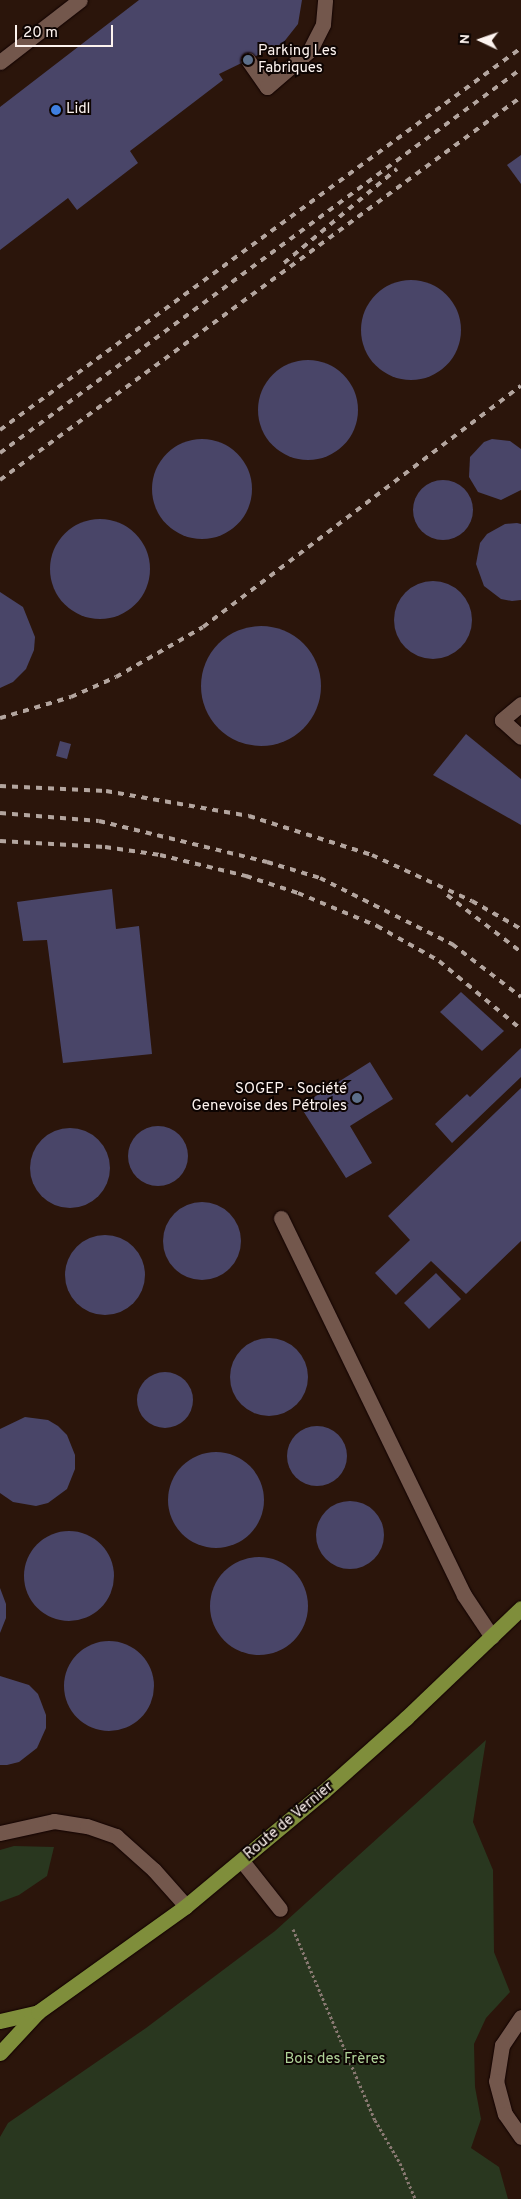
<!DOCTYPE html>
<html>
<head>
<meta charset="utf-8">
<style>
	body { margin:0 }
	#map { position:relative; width:521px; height:2199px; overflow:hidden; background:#2b150b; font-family:Overpass,sans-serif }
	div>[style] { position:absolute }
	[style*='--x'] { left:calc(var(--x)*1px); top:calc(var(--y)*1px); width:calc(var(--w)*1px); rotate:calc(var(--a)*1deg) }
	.green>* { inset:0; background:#29371f }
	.building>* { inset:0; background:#494568 }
	.round { border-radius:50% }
	.path>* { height:3px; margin-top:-1.5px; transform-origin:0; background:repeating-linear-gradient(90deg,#897972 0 2.5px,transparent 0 5px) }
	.roads { filter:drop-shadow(0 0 1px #120200) drop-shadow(0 0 1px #120200) }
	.minor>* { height:15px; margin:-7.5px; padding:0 7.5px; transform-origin:7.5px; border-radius:7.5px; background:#73574c }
	.major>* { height:15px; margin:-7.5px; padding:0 7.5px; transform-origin:7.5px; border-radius:7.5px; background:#7f8e3b }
	.rail>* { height:4px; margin-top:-2px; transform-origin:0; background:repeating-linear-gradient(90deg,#b3a59f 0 6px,transparent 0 12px) }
	.dots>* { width:14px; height:14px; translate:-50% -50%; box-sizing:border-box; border:2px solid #0d0402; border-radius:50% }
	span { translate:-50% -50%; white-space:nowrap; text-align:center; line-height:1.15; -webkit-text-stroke:4px #0d0402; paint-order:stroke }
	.poi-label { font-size:15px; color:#fdf3ef }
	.left { translate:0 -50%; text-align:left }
	.right { translate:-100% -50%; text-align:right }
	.street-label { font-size:15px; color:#fdf3ef }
	.park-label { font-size:15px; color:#afd298 }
	.north { position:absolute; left:456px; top:15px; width:50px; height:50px; -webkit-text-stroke:4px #0d0402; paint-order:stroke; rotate:273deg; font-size:14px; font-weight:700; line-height:20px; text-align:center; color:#fdf3ef }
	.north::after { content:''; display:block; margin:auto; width:18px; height:22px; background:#fdf3ef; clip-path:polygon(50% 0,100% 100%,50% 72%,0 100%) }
	.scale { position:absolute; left:15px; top:25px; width:98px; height:22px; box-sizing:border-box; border:2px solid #fdf3ef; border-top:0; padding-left:6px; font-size:15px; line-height:18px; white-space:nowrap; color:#fdf3ef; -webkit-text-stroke:4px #0d0402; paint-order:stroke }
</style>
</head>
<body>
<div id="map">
	<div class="green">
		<i style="clip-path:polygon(486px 1740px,473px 1822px,493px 1870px,494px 1952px,510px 1992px,486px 2018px,474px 2044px,475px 2087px,481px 2119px,471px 2148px,499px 2167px,508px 2199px,0 2199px,0 2137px,8px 2123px,146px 2028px,275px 1931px)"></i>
		<i style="clip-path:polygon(14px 1846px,54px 1847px,47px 1876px,19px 1895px,0 1902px,0 1850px)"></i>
	</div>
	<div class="building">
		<i style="clip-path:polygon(139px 0,302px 0,298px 24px,283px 43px,219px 74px,223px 80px,130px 151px,138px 163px,77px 210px,68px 198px,0 250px,0 107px)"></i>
		<i style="clip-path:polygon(521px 155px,521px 184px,507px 165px)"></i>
		<i class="round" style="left:361px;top:280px;width:100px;height:100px"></i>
		<i class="round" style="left:258px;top:360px;width:100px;height:100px"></i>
		<i class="round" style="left:152px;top:439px;width:100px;height:100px"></i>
		<i style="clip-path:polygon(492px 439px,510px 441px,521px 449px,521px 490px,501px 500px,478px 492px,469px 477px,470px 457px,484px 442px)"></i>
		<i class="round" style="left:413px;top:480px;width:60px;height:60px"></i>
		<i class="round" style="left:50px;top:519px;width:100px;height:100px"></i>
		<i style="clip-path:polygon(517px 523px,521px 524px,521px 600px,512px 601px,501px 599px,484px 586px,476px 564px,480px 543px,487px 534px,505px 524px)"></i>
		<i class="round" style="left:394px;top:581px;width:78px;height:78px"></i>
		<i style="clip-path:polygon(0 592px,23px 607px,35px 637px,34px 650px,26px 669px,13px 682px,0 688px)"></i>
		<i class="round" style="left:201px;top:626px;width:120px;height:120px"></i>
		<i style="clip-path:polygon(466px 734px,521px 779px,521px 825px,433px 775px)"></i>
		<i style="clip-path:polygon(60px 741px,71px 744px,67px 759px,56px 756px)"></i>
		<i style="clip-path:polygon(112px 889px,116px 929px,139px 926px,152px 1054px,63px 1063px,47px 940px,23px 941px,17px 902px)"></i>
		<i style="clip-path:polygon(461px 992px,504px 1031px,482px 1051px,440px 1012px)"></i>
		<i style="clip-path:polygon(521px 1048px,521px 1077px,452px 1143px,435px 1124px,467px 1094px,470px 1097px)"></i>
		<i style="clip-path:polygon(370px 1062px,393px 1099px,350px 1126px,372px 1163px,346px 1178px,300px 1106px)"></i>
		<i style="clip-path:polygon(521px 1088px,521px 1241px,466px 1294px,431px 1261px,396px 1295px,375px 1273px,410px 1240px,388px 1216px)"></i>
		<i class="round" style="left:128px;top:1126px;width:60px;height:60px"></i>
		<i class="round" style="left:30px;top:1128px;width:80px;height:80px"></i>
		<i class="round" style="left:163px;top:1202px;width:78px;height:78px"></i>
		<i class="round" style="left:65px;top:1235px;width:80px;height:80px"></i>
		<i style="clip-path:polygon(436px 1273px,461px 1299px,429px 1329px,404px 1303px)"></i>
		<i class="round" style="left:230px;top:1338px;width:78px;height:78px"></i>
		<i class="round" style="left:137px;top:1372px;width:56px;height:56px"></i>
		<i style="clip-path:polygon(25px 1417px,48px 1420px,58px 1426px,67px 1435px,75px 1455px,75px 1469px,67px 1489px,48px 1503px,36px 1506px,13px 1502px,0 1493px,0 1429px)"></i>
		<i class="round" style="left:287px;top:1426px;width:60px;height:60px"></i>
		<i class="round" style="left:168px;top:1452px;width:96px;height:96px"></i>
		<i class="round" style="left:316px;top:1501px;width:68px;height:68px"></i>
		<i class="round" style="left:24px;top:1531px;width:90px;height:90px"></i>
		<i class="round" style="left:210px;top:1557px;width:98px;height:98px"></i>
		<i style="clip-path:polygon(0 1588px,6px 1604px,6px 1618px,0 1633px)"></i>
		<i class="round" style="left:64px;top:1641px;width:90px;height:90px"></i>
		<i style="clip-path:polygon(0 1676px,29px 1685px,38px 1694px,46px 1715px,46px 1728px,37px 1748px,19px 1762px,7px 1765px,0 1765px)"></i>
	</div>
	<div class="path">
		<i style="--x:293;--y:1929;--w:208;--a:66.8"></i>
		<i style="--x:375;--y:2120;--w:50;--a:59.8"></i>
		<i style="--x:400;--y:2163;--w:39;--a:67"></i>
	</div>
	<div class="roads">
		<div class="minor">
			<i style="--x:248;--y:60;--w:33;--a:55"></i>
			<i style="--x:267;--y:87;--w:57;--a:-40.7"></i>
			<i style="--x:310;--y:50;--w:29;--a:-63"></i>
			<i style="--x:323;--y:24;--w:24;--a:-85"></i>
			<i style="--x:0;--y:62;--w:101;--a:-37.8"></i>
			<i style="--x:521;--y:704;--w:25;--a:140"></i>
			<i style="--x:502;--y:720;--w:25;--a:42"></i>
			<i style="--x:281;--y:1218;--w:419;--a:64.1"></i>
			<i style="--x:464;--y:1595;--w:50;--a:56.3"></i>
			<i style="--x:0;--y:1833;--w:55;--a:-12.5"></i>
			<i style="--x:54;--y:1821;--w:33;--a:9"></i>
			<i style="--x:87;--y:1826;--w:31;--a:19"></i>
			<i style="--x:116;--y:1836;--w:51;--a:41.8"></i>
			<i style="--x:154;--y:1870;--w:48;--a:48.4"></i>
			<i style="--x:242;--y:1861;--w:61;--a:51.6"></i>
			<i style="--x:521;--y:2017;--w:34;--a:124"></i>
			<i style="--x:502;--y:2045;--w:36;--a:99"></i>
			<i style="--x:496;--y:2081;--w:34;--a:75"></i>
			<i style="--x:505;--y:2114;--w:28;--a:55"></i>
		</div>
		<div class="major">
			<i style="--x:0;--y:2021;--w:39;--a:-13"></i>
			<i style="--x:0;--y:2053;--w:56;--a:-47.2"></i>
			<i style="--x:38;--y:2012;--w:182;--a:-35.6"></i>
			<i style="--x:186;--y:1906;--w:178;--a:-39.8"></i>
			<i style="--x:323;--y:1792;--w:111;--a:-41.7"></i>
			<i style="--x:406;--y:1718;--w:159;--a:-43.7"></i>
		</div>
	</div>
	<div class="rail">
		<i style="--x:284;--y:263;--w:147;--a:-39.8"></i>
		<i style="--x:0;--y:430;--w:646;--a:-36.25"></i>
		<i style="--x:0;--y:453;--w:647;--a:-36.39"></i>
		<i style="--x:0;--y:480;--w:647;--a:-36.32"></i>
		<i style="--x:0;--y:718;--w:74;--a:-16.5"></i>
		<i style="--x:71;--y:697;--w:49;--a:-24"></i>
		<i style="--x:116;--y:677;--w:100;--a:-29.9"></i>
		<i style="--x:203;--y:627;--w:399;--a:-37.2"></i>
		<i style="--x:0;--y:786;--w:106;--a:2.7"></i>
		<i style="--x:106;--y:791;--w:145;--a:9.9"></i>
		<i style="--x:249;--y:816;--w:129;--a:17.6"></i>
		<i style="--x:372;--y:855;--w:110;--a:24.7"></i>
		<i style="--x:472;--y:901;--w:56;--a:29.7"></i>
		<i style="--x:0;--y:813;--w:99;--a:4.6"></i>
		<i style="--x:99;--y:821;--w:173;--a:13.7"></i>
		<i style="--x:267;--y:862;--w:55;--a:16.8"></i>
		<i style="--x:320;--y:878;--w:148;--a:26.6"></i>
		<i style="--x:452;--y:944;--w:87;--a:37.5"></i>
		<i style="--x:0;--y:841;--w:105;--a:3.3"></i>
		<i style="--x:105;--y:847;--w:56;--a:8.3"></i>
		<i style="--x:160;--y:855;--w:89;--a:13.7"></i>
		<i style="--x:246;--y:876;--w:55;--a:18.1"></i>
		<i style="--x:298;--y:893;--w:86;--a:22.7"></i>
		<i style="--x:377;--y:926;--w:71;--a:29.4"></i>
		<i style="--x:439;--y:961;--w:107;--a:39.7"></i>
		<i style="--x:447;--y:895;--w:93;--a:37.6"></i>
	</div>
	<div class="dots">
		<i style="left:248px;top:60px;background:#5c6f8a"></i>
		<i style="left:56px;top:110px;background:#3f7fe0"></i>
		<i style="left:357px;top:1098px;background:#5c6f8a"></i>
	</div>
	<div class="poi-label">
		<span class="left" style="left:258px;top:60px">Parking Les<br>Fabriques</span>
		<span class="left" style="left:66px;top:110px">Lidl</span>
		<span class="right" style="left:347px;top:1098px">SOGEP - Société<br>Genevoise des Pétroles</span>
	</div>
	<div class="street-label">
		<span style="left:289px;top:1821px;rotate:-40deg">Route de Vernier</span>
	</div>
	<div class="park-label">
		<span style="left:335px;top:2060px">Bois des Frères</span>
	</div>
	<div class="north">N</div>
	<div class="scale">20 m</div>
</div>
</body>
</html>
